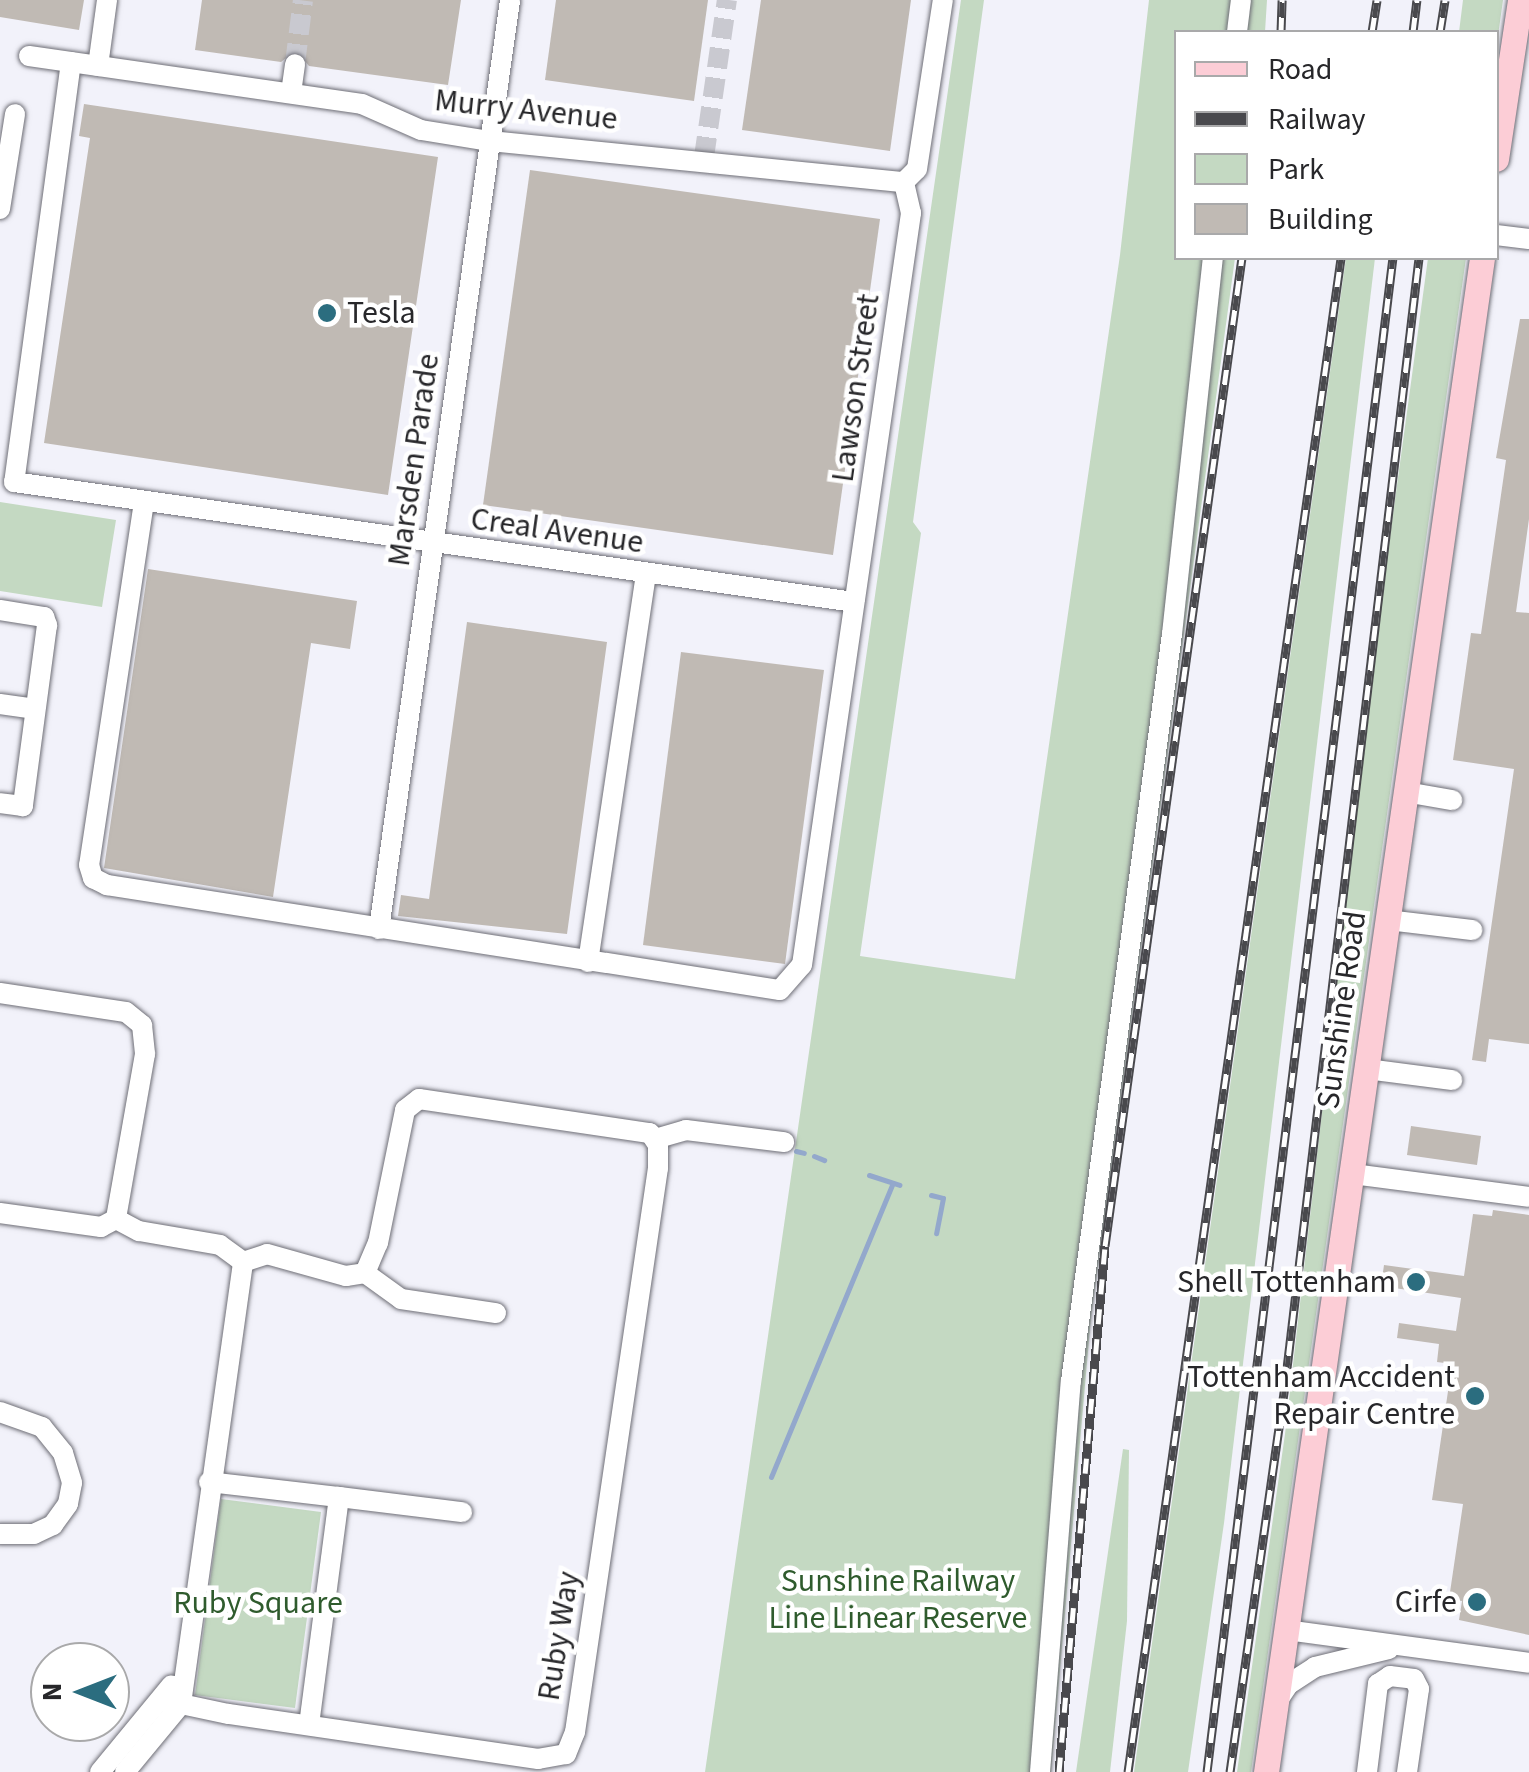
<!DOCTYPE html>
<html>
<head>
<meta charset="utf-8">
<style>
	body { margin:0 }
	#map { position:relative; width:1529px; height:1772px; overflow:hidden; background:#f2f2fa; font-family:"Source Sans 3",sans-serif }
	div>[style] { position:absolute }
	[style*='--x'] { left:calc(var(--x)*1px); top:calc(var(--y)*1px); width:calc(var(--w)*1px); rotate:calc(var(--a)*1deg) }
	.green>* { inset:0; background:#c4d9c2 }
	.stream>* { height:5px; margin:-2.5px; padding:0 2.5px; transform-origin:2.5px; border-radius:2.5px; background:#93a8cc }
	.building>* { inset:0; background:#c0bab4 }
	.minor-tunnel>* { height:20px; margin-top:-10px; transform-origin:0; background:repeating-linear-gradient(90deg,#c9c9d0 0 20px,transparent 0 30px) }
	.roads { filter:drop-shadow(0 0 2px #6e6e76) drop-shadow(0 0 2px #6e6e76) }
	.minor>* { height:20px; margin:-10px; padding:0 10px; transform-origin:10px; border-radius:10px; background:#fff }
	.major>* { height:25px; margin:-12.5px; padding:0 12.5px; transform-origin:12.5px; border-radius:12.5px; background:#fccdd6 }
	.rail>* { height:9px; margin-top:-4.5px; transform-origin:0; background:repeating-linear-gradient(90deg,#fff 0 15px,#49494d 0 30px); box-sizing:border-box; border-block:2px solid #49494d }
	.dots>* { width:28px; height:28px; translate:-50% -50%; box-sizing:border-box; border:5px solid #fff; border-radius:50% }
	span { translate:-50% -50%; white-space:nowrap; text-align:center; line-height:1.15; -webkit-text-stroke:9px #fff; paint-order:stroke }
	.street-label { font-size:32px; color:#27272a }
	.poi-label { font-size:32px; color:#27272a }
	.left { translate:0 -50%; text-align:left }
	.right { translate:-100% -50%; text-align:right }
	.park-label { font-size:32px; color:#2f5b2d }
	.legend { position:absolute; left:1174px; top:30px; width:325px; height:230px; box-sizing:border-box; background:#fff; border:2px solid #a9a9aa; margin:0; padding:12px 18px; list-style:none; font-size:30px; color:#27272a }
	.legend li { display:flex; align-items:center; gap:20px; height:50px }
	.legend b { width:50px; border:2px solid #a9a9aa }
	.north { position:absolute; left:30px; top:1642px; width:100px; height:100px; box-sizing:border-box; background:#fff; border:2px solid #a9a9aa; border-radius:50%; rotate:270deg; font-size:28px; font-weight:700; line-height:40px; text-align:center; color:#27272a }
	.north::after { content:''; display:block; margin:auto; width:35px; height:45px; background:#2b6d7f; clip-path:polygon(50% 0,100% 100%,50% 72%,0 100%) }
</style>
</head>
<body>
<div id="map">
	<div class="green">
		<i style="clip-path:polygon(961px 0,984px 0,913px 522px,921px 533px,860px 956px,1015px 979px,1120px 255px,1149px 0,1267px 0,1265px 32px,1176px 32px,1176px 258px,1235px 258px,1091px 1317px,1051px 1772px,705px 1772px)"></i>
		<i style="clip-path:polygon(1463px 0,1503px 0,1497px 43px,1496px 32px,1459px 32px)"></i>
		<i style="clip-path:polygon(1346px 258px,1375px 258px,1224px 1523px,1188px 1772px,1134px 1772px)"></i>
		<i style="clip-path:polygon(1428px 258px,1466px 258px,1251px 1772px,1237px 1772px,1285px 1434px,1379px 617px)"></i>
		<i style="clip-path:polygon(0 502px,116px 520px,102px 607px,0 591px)"></i>
		<i style="clip-path:polygon(1123px 1449px,1129px 1450px,1127px 1621px,1110px 1772px,1076px 1772px)"></i>
		<i style="clip-path:polygon(221px 1499px,321px 1512px,295px 1708px,195px 1695px)"></i>
	</div>
	<div class="stream">
		<i style="--x:796;--y:1151;--w:8;--a:14"></i>
		<i style="--x:814;--y:1156;--w:11;--a:22"></i>
		<i style="--x:869;--y:1175;--w:32;--a:18"></i>
		<i style="--x:931;--y:1195;--w:12;--a:14"></i>
		<i style="--x:943;--y:1198;--w:36;--a:101"></i>
		<i style="--x:771;--y:1477;--w:318;--a:-67.5"></i>
	</div>
	<div class="building">
		<i style="clip-path:polygon(0 0,84px 0,79px 30px,0 17px)"></i>
		<i style="clip-path:polygon(202px 0,461px 0,448px 85px,309px 66px,296px 50px,281px 62px,195px 50px)"></i>
		<i style="clip-path:polygon(556px 0,708px 0,694px 101px,545px 80px)"></i>
		<i style="clip-path:polygon(761px 0,911px 0,890px 151px,742px 130px)"></i>
		<i style="clip-path:polygon(84px 104px,438px 157px,388px 495px,44px 443px,90px 138px,79px 136px)"></i>
		<i style="clip-path:polygon(530px 170px,880px 219px,833px 555px,483px 505px)"></i>
		<i style="clip-path:polygon(1520px 319px,1529px 319px,1529px 519px,1516px 612px,1529px 613px,1529px 1044px,1489px 1039px,1486px 1062px,1472px 1060px,1514px 769px,1453px 760px,1471px 633px,1481px 634px,1506px 460px,1496px 458px)"></i>
		<i style="clip-path:polygon(148px 569px,357px 601px,350px 649px,311px 643px,273px 897px,104px 868px)"></i>
		<i style="clip-path:polygon(467px 622px,607px 642px,567px 934px,398px 916px,401px 895px,429px 899px)"></i>
		<i style="clip-path:polygon(681px 652px,824px 670px,785px 964px,643px 945px)"></i>
		<i style="clip-path:polygon(1411px 1126px,1481px 1136px,1477px 1165px,1407px 1155px)"></i>
		<i style="clip-path:polygon(1493px 1210px,1529px 1215px,1529px 1635px,1459px 1620px,1462px 1601px,1449px 1599px,1463px 1504px,1432px 1500px,1452px 1364px,1437px 1362px,1439px 1344px,1397px 1338px,1399px 1323px,1456px 1331px,1461px 1298px,1381px 1286px,1384px 1265px,1464px 1276px,1473px 1214px,1492px 1216px)"></i>
	</div>
	<div class="minor-tunnel">
		<i style="--x:295;--y:64;--w:64;--a:-82.9"></i>
		<i style="--x:704;--y:157;--w:159;--a:-81.7"></i>
	</div>
	<div class="roads">
		<div class="minor">
			<i style="--x:1237;--y:32;--w:32;--a:-83"></i>
			<i style="--x:29;--y:56;--w:336;--a:8.2"></i>
			<i style="--x:362;--y:104;--w:64;--a:23.8"></i>
			<i style="--x:421;--y:130;--w:70;--a:9.1"></i>
			<i style="--x:490;--y:141;--w:416;--a:5.7"></i>
			<i style="--x:71;--y:62;--w:424;--a:97.7"></i>
			<i style="--x:14;--y:482;--w:849;--a:8.13"></i>
			<i style="--x:98;--y:66;--w:67;--a:-82.2"></i>
			<i style="--x:291;--y:93;--w:29;--a:-82"></i>
			<i style="--x:904;--y:182;--w:18;--a:-45"></i>
			<i style="--x:917;--y:169;--w:171;--a:-81.3"></i>
			<i style="--x:0;--y:209;--w:96;--a:-81"></i>
			<i style="--x:1496;--y:235;--w:33;--a:7"></i>
			<i style="--x:144;--y:502;--w:367;--a:98.6"></i>
			<i style="--x:89;--y:865;--w:14;--a:73"></i>
			<i style="--x:93;--y:878;--w:16;--a:27"></i>
			<i style="--x:107;--y:885;--w:681;--a:8.87"></i>
			<i style="--x:780;--y:990;--w:33;--a:-49"></i>
			<i style="--x:802;--y:965;--w:760;--a:-81.75"></i>
			<i style="--x:911;--y:213;--w:32;--a:-103"></i>
			<i style="--x:0;--y:610;--w:45;--a:9"></i>
			<i style="--x:44;--y:617;--w:9;--a:69"></i>
			<i style="--x:47;--y:625;--w:183;--a:97.6"></i>
			<i style="--x:23;--y:806;--w:23;--a:-173"></i>
			<i style="--x:0;--y:704;--w:27;--a:8"></i>
			<i style="--x:1406;--y:792;--w:47;--a:9.9"></i>
			<i style="--x:1388;--y:920;--w:85;--a:6.8"></i>
			<i style="--x:379;--y:929;--w:938;--a:-81.97"></i>
			<i style="--x:588;--y:962;--w:392;--a:-81.5"></i>
			<i style="--x:0;--y:993;--w:127;--a:8.6"></i>
			<i style="--x:126;--y:1012;--w:21;--a:39"></i>
			<i style="--x:142;--y:1025;--w:29;--a:84"></i>
			<i style="--x:145;--y:1054;--w:168;--a:100"></i>
			<i style="--x:1367;--y:1069;--w:86;--a:7.4"></i>
			<i style="--x:655;--y:1139;--w:32;--a:-16"></i>
			<i style="--x:686;--y:1130;--w:99;--a:7"></i>
			<i style="--x:1353;--y:1174;--w:177;--a:7.4"></i>
			<i style="--x:0;--y:1213;--w:102;--a:7.9"></i>
			<i style="--x:101;--y:1227;--w:17;--a:-28"></i>
			<i style="--x:116;--y:1219;--w:26;--a:28"></i>
			<i style="--x:139;--y:1231;--w:82;--a:9.8"></i>
			<i style="--x:220;--y:1245;--w:29;--a:36"></i>
			<i style="--x:365;--y:1273;--w:44;--a:35.8"></i>
			<i style="--x:401;--y:1299;--w:96;--a:8.4"></i>
			<i style="--x:0;--y:1412;--w:45;--a:19.7"></i>
			<i style="--x:42;--y:1427;--w:33;--a:51"></i>
			<i style="--x:63;--y:1453;--w:31;--a:73"></i>
			<i style="--x:72;--y:1483;--w:21;--a:101"></i>
			<i style="--x:68;--y:1504;--w:26;--a:126"></i>
			<i style="--x:53;--y:1525;--w:21;--a:155"></i>
			<i style="--x:34;--y:1534;--w:34;--a:180"></i>
			<i style="--x:209;--y:1482;--w:131;--a:6.6"></i>
			<i style="--x:339;--y:1497;--w:230;--a:97.5"></i>
			<i style="--x:339;--y:1497;--w:124;--a:7"></i>
			<i style="--x:1286;--y:1630;--w:245;--a:7.7"></i>
			<i style="--x:1276;--y:1703;--w:23;--a:-56"></i>
			<i style="--x:1289;--y:1684;--w:31;--a:-33"></i>
			<i style="--x:1315;--y:1667;--w:76;--a:-13.7"></i>
			<i style="--x:100;--y:1772;--w:112;--a:-50.5"></i>
			<i style="--x:125;--y:1772;--w:88;--a:-50.5"></i>
			<i style="--x:181;--y:1704;--w:446;--a:-82"></i>
			<i style="--x:243;--y:1262;--w:25;--a:-18"></i>
			<i style="--x:267;--y:1254;--w:82;--a:15.6"></i>
			<i style="--x:346;--y:1276;--w:19;--a:-9"></i>
			<i style="--x:365;--y:1273;--w:33;--a:-67"></i>
			<i style="--x:378;--y:1243;--w:136;--a:-78.5"></i>
			<i style="--x:405;--y:1110;--w:18;--a:-38"></i>
			<i style="--x:419;--y:1099;--w:233;--a:8.4"></i>
			<i style="--x:650;--y:1133;--w:14;--a:56"></i>
			<i style="--x:658;--y:1145;--w:23;--a:90"></i>
			<i style="--x:658;--y:1168;--w:570;--a:98.37"></i>
			<i style="--x:575;--y:1732;--w:24;--a:112"></i>
			<i style="--x:566;--y:1754;--w:28;--a:170"></i>
			<i style="--x:538;--y:1759;--w:313;--a:-171.7"></i>
			<i style="--x:228;--y:1714;--w:48;--a:-168"></i>
			<i style="--x:181;--y:1704;--w:15;--a:-160"></i>
			<i style="--x:1040;--y:1772;--w:392;--a:-85.5"></i>
			<i style="--x:1071;--y:1381;--w:754;--a:-82.3"></i>
			<i style="--x:1172;--y:634;--w:378;--a:-83.8"></i>
			<i style="--x:1367;--y:1772;--w:89;--a:-82.9"></i>
			<i style="--x:1378;--y:1684;--w:14;--a:-34"></i>
			<i style="--x:1390;--y:1676;--w:24;--a:7"></i>
			<i style="--x:1414;--y:1679;--w:11;--a:63"></i>
			<i style="--x:1419;--y:1689;--w:84;--a:98.2"></i>
		</div>
		<div class="major">
			<i style="--x:1496;--y:159;--w:161;--a:-81.4"></i>
			<i style="--x:1266;--y:1772;--w:1529;--a:-81.88"></i>
		</div>
	</div>
	<div class="rail">
		<i style="--x:1281;--y:32;--w:32;--a:-88"></i>
		<i style="--x:1372;--y:32;--w:32;--a:-81"></i>
		<i style="--x:1413;--y:32;--w:32;--a:-83"></i>
		<i style="--x:1440;--y:32;--w:32;--a:-81"></i>
		<i style="--x:1059;--y:1772;--w:528;--a:-85"></i>
		<i style="--x:1105;--y:1246;--w:997;--a:-82.11"></i>
		<i style="--x:1128;--y:1772;--w:1529;--a:-81.99"></i>
		<i style="--x:1207;--y:1772;--w:1525;--a:-83"></i>
		<i style="--x:1230;--y:1772;--w:391;--a:-81.9"></i>
		<i style="--x:1285;--y:1385;--w:1135;--a:-83.22"></i>
	</div>
	<div class="dots">
		<i style="left:327px;top:313px;background:#2b6d7f"></i>
		<i style="left:1416px;top:1282px;background:#2b6d7f"></i>
		<i style="left:1475px;top:1396px;background:#2b6d7f"></i>
		<i style="left:1477px;top:1602px;background:#2b6d7f"></i>
	</div>
	<div class="street-label">
		<span style="left:526px;top:110px;rotate:6deg">Murry Avenue</span>
		<span style="left:856px;top:388px;rotate:-82deg">Lawson Street</span>
		<span style="left:414px;top:460px;rotate:-82deg">Marsden Parade</span>
		<span style="left:557px;top:531px;rotate:8deg">Creal Avenue</span>
		<span style="left:1342px;top:1010px;rotate:-82deg">Sunshine Road</span>
		<span style="left:559px;top:1636px;rotate:-81deg">Ruby Way</span>
	</div>
	<div class="poi-label">
		<span class="left" style="left:347px;top:313px">Tesla</span>
		<span class="right" style="left:1396px;top:1282px">Shell Tottenham</span>
		<span class="right" style="left:1455px;top:1396px">Tottenham Accident<br>Repair Centre</span>
		<span class="right" style="left:1457px;top:1602px">Cirfe</span>
	</div>
	<div class="park-label">
		<span style="left:898px;top:1600px">Sunshine Railway<br>Line Linear Reserve</span>
		<span style="left:258px;top:1603px">Ruby Square</span>
	</div>
	<ul class="legend">
	<li><b style="height:12px;background:#fccdd6"></b>Road</li>
	<li><b style="height:12px;background:#49494d"></b>Railway</li>
	<li><b style="height:28px;background:#c4d9c2"></b>Park</li>
	<li><b style="height:28px;background:#c0bab4"></b>Building</li>
	</ul>
	<div class="north">N</div>
</div>
</body>
</html>
